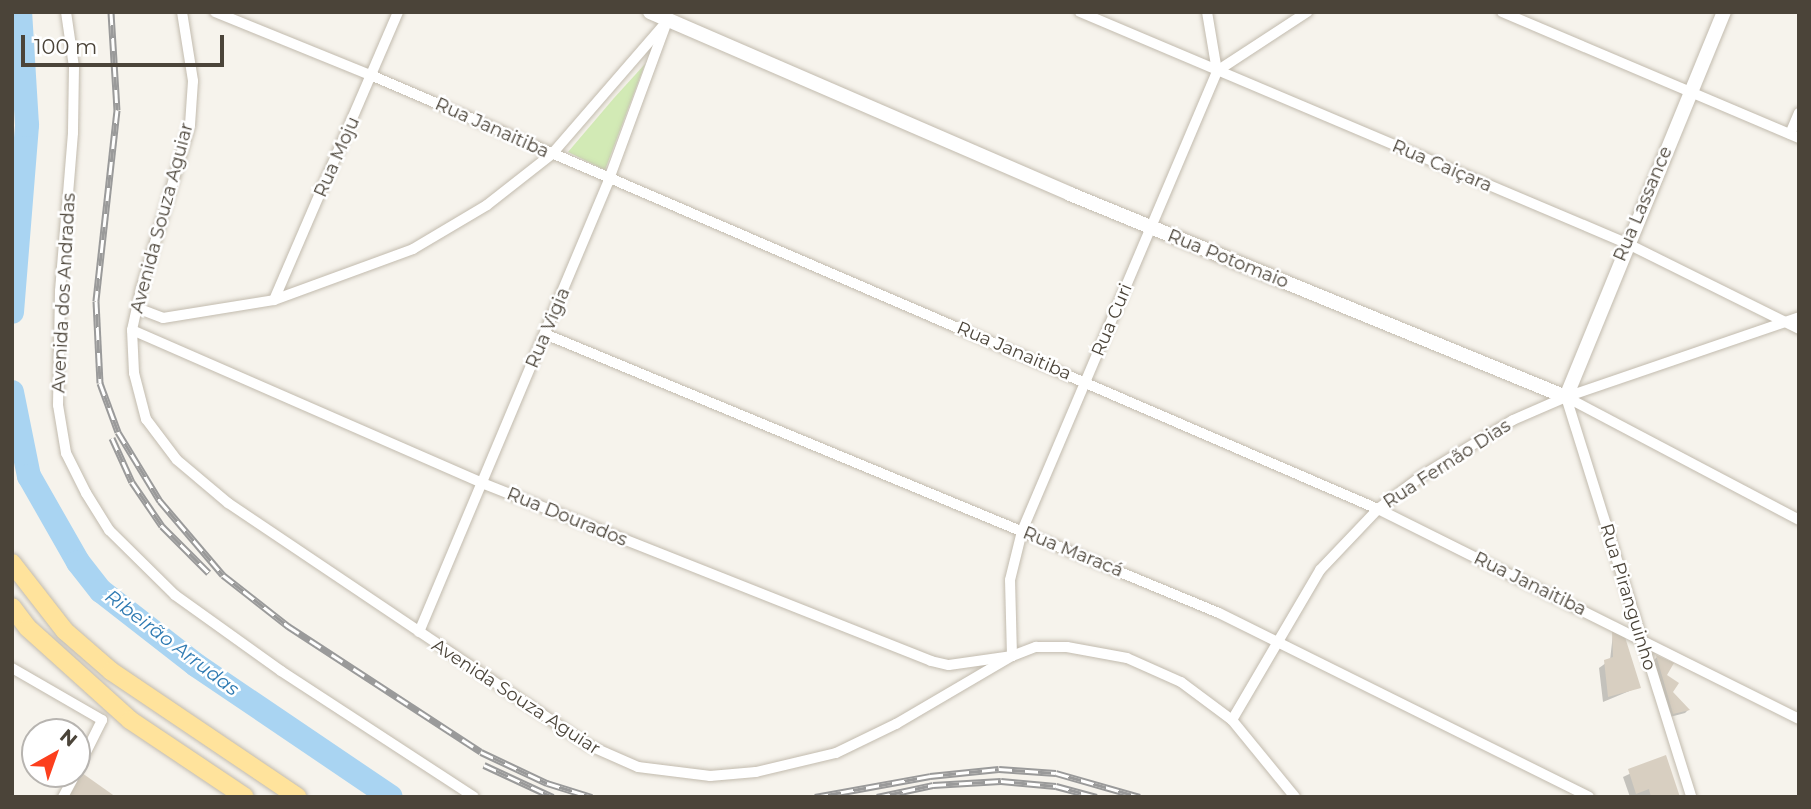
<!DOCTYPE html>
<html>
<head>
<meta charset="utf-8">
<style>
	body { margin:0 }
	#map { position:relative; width:1811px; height:809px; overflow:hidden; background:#f6f3ec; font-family:Montserrat,sans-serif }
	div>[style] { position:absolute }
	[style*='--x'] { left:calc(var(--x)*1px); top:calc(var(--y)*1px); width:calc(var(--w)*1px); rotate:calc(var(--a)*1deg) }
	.green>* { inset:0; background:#d2eab5 }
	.shadow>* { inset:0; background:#0003 }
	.river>* { height:24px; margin:-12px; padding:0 12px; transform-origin:12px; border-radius:12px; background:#a9d4f2 }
	.building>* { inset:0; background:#d8cfc1 }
	.roads { filter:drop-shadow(0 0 2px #c2bbae) drop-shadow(0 0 2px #c2bbae) }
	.minor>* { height:10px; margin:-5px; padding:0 5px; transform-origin:5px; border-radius:5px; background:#fff }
	.tertiary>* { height:14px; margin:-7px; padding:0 7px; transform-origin:7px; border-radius:7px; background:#fff }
	.primary>* { height:18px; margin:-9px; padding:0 9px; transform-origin:9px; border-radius:9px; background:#ffe39c }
	.rail>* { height:7px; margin-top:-3.5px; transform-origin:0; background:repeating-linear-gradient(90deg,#fff 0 13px,#9a9a9a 0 26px); box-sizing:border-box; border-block:2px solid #9a9a9a }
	span { translate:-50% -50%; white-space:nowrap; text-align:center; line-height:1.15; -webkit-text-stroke:5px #fff; paint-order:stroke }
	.street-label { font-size:18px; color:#4b4439 }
	.water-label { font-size:19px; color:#2e7ab2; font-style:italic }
	.frame { position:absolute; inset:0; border:14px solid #4b4439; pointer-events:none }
	.north { position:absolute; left:21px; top:718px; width:70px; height:70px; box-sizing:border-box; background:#fff; border:2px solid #b7b4b0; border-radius:50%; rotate:40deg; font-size:19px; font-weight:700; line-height:28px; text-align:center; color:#4b4439 }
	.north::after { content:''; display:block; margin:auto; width:24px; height:32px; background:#fc3f1d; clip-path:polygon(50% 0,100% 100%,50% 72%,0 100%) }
	.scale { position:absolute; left:21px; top:35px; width:203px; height:32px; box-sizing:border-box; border:4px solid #4b4439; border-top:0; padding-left:9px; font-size:21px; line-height:24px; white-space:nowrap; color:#4b4439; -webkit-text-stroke:5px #fff; paint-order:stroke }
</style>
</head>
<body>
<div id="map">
	<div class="green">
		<i style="clip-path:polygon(645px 64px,605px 170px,568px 152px,614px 98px)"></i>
	</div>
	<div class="shadow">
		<i style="clip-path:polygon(1613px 634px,1639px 687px,1603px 702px,1599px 668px,1610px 660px)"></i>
		<i style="clip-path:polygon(1657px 657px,1672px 664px,1664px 676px,1671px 692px,1688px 710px,1685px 713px,1670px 717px,1654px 660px)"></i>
		<i style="clip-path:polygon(1665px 757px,1679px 797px,1630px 797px,1623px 777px)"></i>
	</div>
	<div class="river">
		<i style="--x:12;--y:312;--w:188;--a:-85.4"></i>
		<i style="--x:27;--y:125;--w:113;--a:-93.5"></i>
		<i style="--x:12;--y:392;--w:86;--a:78.6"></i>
		<i style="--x:29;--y:476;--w:99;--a:60.3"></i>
		<i style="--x:78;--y:562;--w:37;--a:52"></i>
		<i style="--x:101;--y:591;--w:120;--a:37.9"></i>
		<i style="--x:196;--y:665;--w:235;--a:34.1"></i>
	</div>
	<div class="building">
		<i style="clip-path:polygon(1612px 631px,1625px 637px,1641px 688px,1608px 697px,1604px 660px,1613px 657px)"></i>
		<i style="clip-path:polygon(1656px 655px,1674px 663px,1667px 675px,1679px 683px,1673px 692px,1690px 710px,1673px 714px)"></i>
		<i style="clip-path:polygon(1666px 755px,1680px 797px,1651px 797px,1649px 789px,1636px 794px,1628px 769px)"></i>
		<i style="clip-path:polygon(82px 773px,116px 797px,69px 797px)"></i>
	</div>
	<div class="roads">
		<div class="minor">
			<i style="--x:66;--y:12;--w:56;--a:81.7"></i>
			<i style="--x:74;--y:67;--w:66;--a:90.9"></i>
			<i style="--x:73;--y:133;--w:159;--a:94.7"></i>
			<i style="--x:60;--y:291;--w:114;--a:91"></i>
			<i style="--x:58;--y:405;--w:49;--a:80.5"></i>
			<i style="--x:66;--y:453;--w:45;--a:63.4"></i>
			<i style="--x:86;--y:493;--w:44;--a:58.1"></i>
			<i style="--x:109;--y:530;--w:93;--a:44.6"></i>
			<i style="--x:175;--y:595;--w:130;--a:35.6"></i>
			<i style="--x:281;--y:671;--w:230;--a:33.1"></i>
			<i style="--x:182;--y:12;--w:70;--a:80.9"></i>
			<i style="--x:193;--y:81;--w:44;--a:93.9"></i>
			<i style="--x:190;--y:125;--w:171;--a:106.6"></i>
			<i style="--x:141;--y:289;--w:42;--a:102.4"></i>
			<i style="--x:132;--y:330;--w:43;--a:87.3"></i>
			<i style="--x:134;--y:373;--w:48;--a:75.4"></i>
			<i style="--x:146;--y:419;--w:51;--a:52.9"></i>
			<i style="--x:177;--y:460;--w:67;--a:40.1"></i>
			<i style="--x:228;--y:503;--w:434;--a:33.9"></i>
			<i style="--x:588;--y:745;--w:55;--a:23.7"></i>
			<i style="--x:638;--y:767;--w:73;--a:7.1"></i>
			<i style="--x:710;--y:776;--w:46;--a:-5"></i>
			<i style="--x:756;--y:772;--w:82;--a:-13.4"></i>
			<i style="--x:836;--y:753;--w:67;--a:-25.8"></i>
			<i style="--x:896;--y:724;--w:134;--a:-30.4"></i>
			<i style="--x:1012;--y:656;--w:26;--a:-21"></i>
			<i style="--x:1036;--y:647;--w:31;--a:0"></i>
			<i style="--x:1067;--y:647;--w:61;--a:10.4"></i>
			<i style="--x:1127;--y:658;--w:59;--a:24"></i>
			<i style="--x:1181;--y:682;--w:64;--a:36.7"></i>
			<i style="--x:1232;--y:720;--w:99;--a:50.7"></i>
			<i style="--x:215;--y:12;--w:170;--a:22.1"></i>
			<i style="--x:373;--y:76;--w:1094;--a:23.31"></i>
			<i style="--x:1378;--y:509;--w:470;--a:26.5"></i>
			<i style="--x:1080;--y:12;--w:593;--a:22.93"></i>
			<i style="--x:1626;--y:243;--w:193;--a:26.4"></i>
			<i style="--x:1207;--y:12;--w:60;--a:80.4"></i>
			<i style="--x:1502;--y:12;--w:323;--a:23"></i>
			<i style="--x:1217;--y:71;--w:108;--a:-33.2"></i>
			<i style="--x:1790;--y:134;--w:23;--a:-67"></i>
			<i style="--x:274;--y:300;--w:314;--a:-66.7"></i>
			<i style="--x:137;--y:308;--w:28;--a:21"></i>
			<i style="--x:163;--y:318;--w:112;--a:-9.2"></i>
			<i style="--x:274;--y:300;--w:148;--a:-20.1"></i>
			<i style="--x:413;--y:249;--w:86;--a:-30.7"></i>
			<i style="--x:487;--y:205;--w:83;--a:-38.1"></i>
			<i style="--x:552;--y:154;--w:168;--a:-49.1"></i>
			<i style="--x:132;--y:330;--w:382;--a:23.6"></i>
			<i style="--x:482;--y:483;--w:483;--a:21.6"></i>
			<i style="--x:931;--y:661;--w:18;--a:13"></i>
			<i style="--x:949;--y:665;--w:64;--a:-8.1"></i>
			<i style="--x:1012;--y:656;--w:76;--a:-91.5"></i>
			<i style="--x:1010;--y:580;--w:50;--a:-76.2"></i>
			<i style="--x:1022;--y:531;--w:500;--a:-67"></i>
			<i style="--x:545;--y:334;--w:729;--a:22.49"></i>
			<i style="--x:1219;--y:613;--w:413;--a:26.4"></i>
			<i style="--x:1566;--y:397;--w:419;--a:72.6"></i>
			<i style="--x:1566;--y:397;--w:263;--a:27.8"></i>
			<i style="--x:419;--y:632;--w:491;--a:-67.2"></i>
			<i style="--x:609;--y:179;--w:171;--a:-69.8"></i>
			<i style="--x:12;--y:668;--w:104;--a:30"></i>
			<i style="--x:1232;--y:720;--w:174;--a:-59.6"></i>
			<i style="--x:1320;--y:570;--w:84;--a:-46.4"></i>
			<i style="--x:1378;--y:509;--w:56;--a:-37.1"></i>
			<i style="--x:1423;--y:475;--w:105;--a:-31.4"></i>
			<i style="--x:1513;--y:420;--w:58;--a:-23.5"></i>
			<i style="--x:1566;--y:397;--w:246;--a:-18.9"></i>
			<i style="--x:77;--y:770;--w:56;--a:-63.4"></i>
			<i style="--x:63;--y:797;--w:26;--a:-62"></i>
		</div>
		<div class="tertiary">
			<i style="--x:650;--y:12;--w:458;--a:23.4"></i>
			<i style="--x:1070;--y:194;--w:536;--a:22.26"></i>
			<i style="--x:1566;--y:397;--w:416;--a:-67.7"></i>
		</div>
		<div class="primary">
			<i style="--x:12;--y:563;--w:86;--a:52.1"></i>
			<i style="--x:65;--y:631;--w:61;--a:41"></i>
			<i style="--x:111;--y:671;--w:225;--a:34"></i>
			<i style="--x:12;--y:607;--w:26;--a:53"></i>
			<i style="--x:28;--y:628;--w:137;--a:42"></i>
			<i style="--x:130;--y:720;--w:138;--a:33.8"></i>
		</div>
	</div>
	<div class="rail">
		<i style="--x:111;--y:12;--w:98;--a:86.5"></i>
		<i style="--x:117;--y:110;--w:192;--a:96.3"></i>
		<i style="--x:96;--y:301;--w:82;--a:87.2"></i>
		<i style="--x:100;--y:383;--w:52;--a:69.8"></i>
		<i style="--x:118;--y:432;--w:81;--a:58.7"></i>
		<i style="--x:160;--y:501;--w:97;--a:49.6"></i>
		<i style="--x:223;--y:575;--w:83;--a:38.1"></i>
		<i style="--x:288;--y:626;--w:230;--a:33.1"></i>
		<i style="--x:481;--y:752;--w:73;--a:25.2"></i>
		<i style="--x:547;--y:783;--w:47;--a:17.3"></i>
		<i style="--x:112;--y:438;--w:48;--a:65.6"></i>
		<i style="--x:132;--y:482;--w:53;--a:55.7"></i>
		<i style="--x:162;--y:526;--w:66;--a:45"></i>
		<i style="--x:484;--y:765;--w:76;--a:24.9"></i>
		<i style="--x:815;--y:797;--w:117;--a:-10.3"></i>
		<i style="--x:930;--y:776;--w:69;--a:-5.8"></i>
		<i style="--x:999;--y:769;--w:57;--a:4"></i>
		<i style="--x:1056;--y:773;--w:87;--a:15.9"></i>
		<i style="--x:877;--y:797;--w:57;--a:-12.1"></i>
		<i style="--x:933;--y:785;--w:68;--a:-3.4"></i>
		<i style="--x:1001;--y:781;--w:55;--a:5.2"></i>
		<i style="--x:1056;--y:786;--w:42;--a:15"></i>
	</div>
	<div class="street-label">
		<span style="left:492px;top:128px;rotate:24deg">Rua Janaitiba</span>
		<span style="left:337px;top:157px;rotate:-66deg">Rua Moju</span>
		<span style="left:1442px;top:166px;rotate:23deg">Rua Caiçara</span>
		<span style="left:1643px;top:204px;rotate:-67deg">Rua Lassance</span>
		<span style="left:162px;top:218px;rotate:-75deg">Avenida Souza Aguiar</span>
		<span style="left:1228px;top:259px;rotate:22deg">Rua Potomaio</span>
		<span style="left:64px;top:293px;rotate:-87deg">Avenida dos Andradas</span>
		<span style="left:1112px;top:320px;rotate:-67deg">Rua Curi</span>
		<span style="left:548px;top:328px;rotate:-67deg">Rua Vigia</span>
		<span style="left:1014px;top:351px;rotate:23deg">Rua Janaitiba</span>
		<span style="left:1447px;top:464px;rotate:-33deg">Rua Fernão Dias</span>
		<span style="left:567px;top:517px;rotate:22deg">Rua Dourados</span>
		<span style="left:1073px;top:552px;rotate:22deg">Rua Maracá</span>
		<span style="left:1530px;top:584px;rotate:26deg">Rua Janaitiba</span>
		<span style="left:1628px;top:597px;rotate:73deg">Rua Piranguinho</span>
		<span style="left:516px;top:697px;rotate:33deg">Avenida Souza Aguiar</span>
	</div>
	<div class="water-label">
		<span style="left:172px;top:643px;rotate:37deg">Ribeirão Arrudas</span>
	</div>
	<div class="frame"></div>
	<div class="north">N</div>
	<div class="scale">100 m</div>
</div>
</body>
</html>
